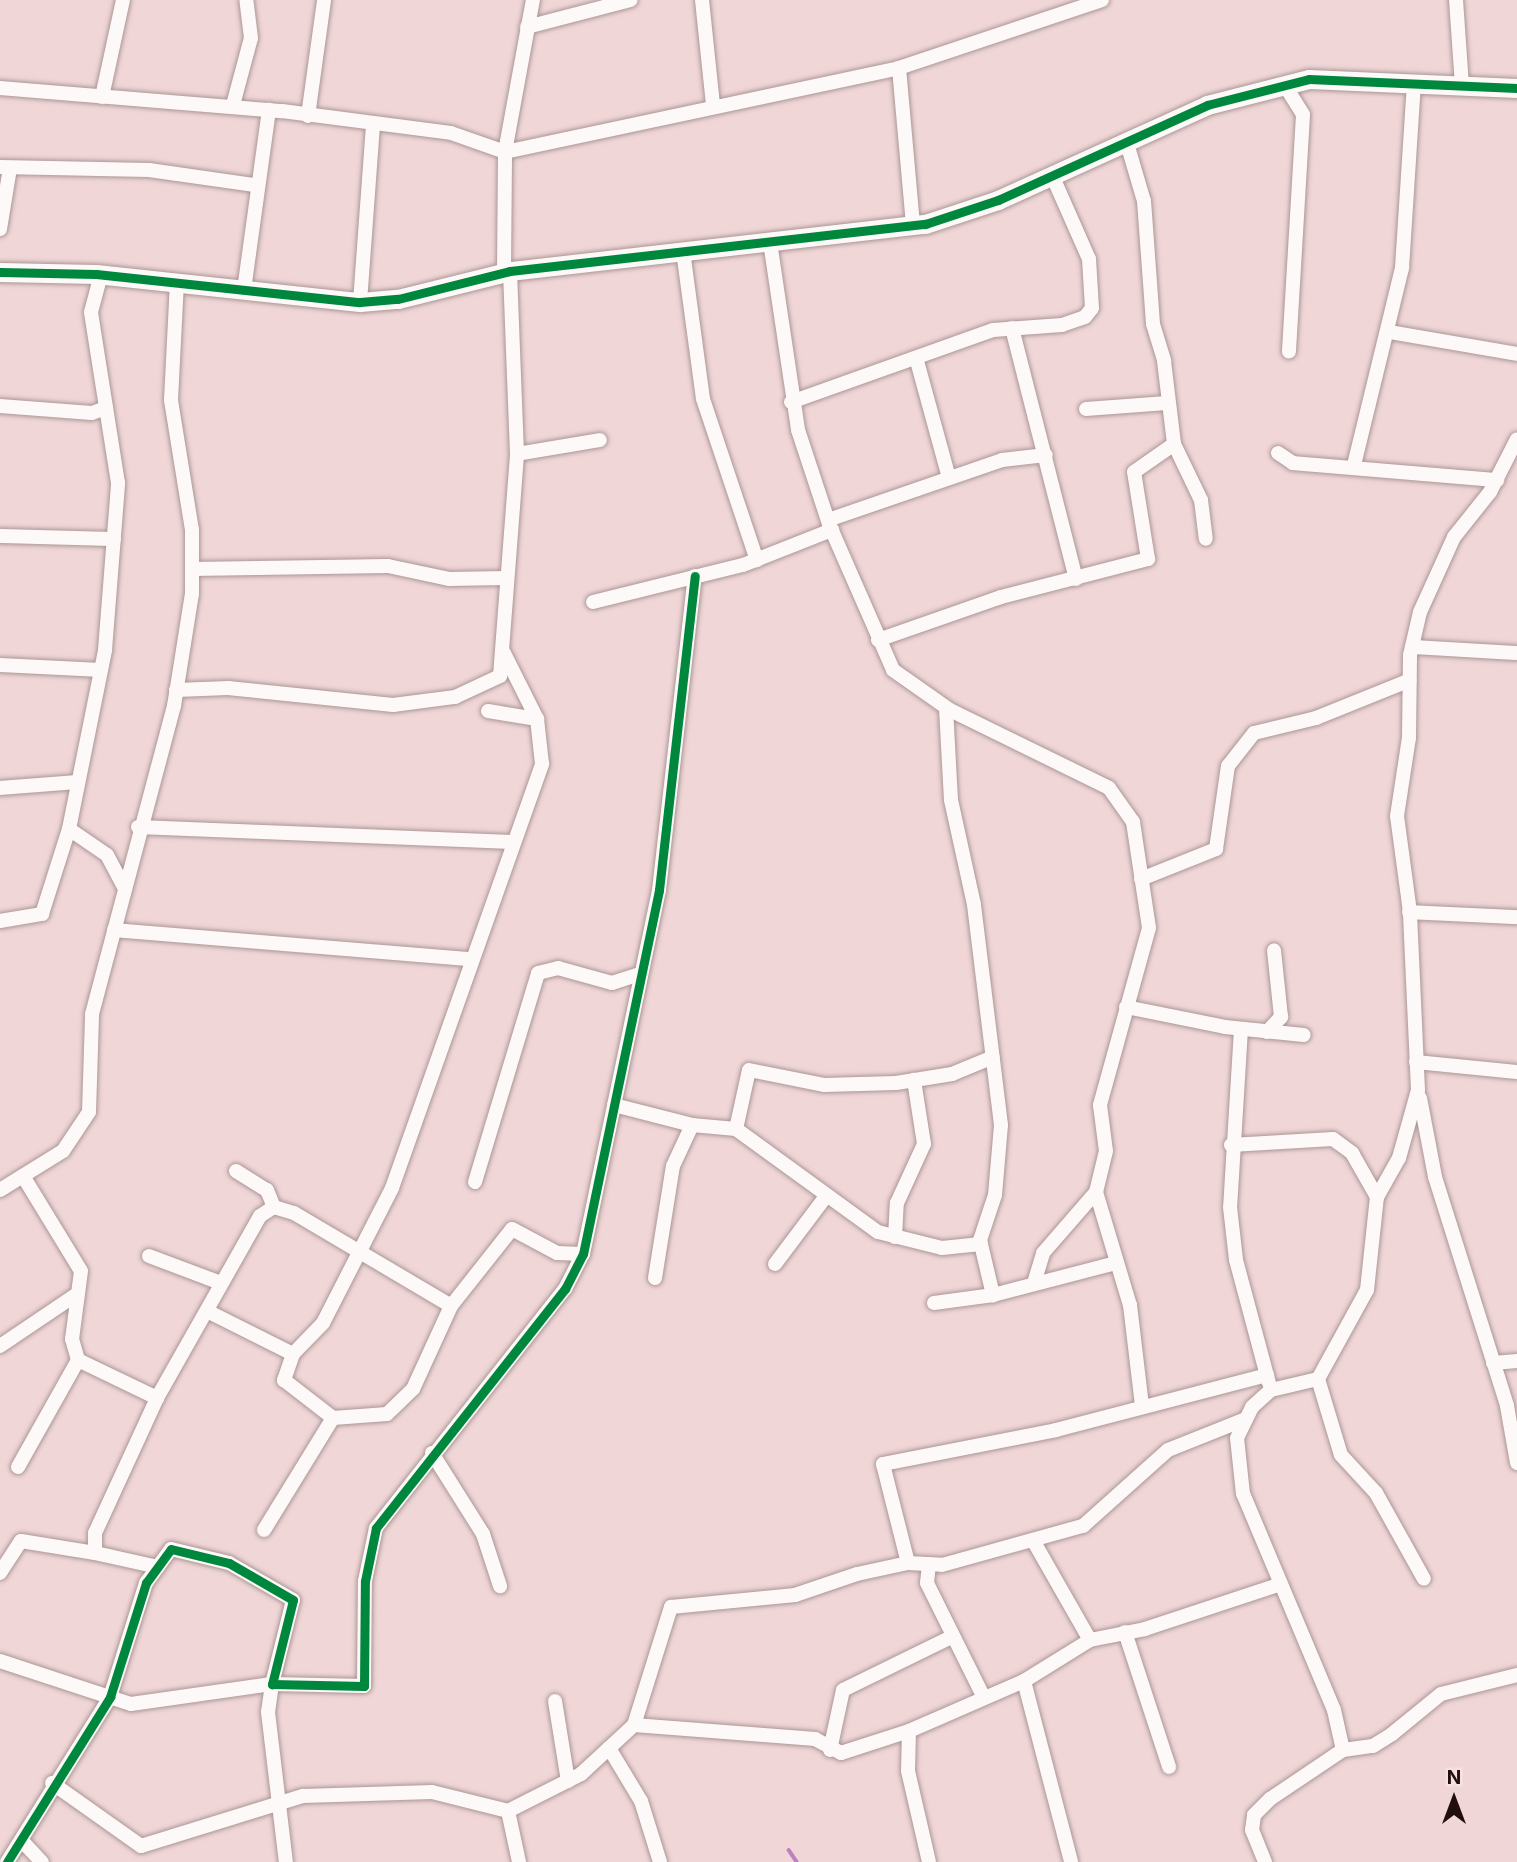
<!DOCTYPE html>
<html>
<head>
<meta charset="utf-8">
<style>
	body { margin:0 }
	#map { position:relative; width:1517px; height:1862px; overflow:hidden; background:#f0d6d6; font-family:Inter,sans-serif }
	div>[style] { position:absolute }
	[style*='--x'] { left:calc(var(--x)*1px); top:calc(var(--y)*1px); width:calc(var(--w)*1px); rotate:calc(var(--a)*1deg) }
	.stream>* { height:3.5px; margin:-1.75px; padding:0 1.75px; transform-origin:1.75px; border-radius:1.75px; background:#bd80c1 }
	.roads { filter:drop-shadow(0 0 2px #ab9696) drop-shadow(0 0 2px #ab9696) }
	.street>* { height:14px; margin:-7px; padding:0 7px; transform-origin:7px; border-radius:7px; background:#fdf9f9 }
	.secondary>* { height:19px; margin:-9.5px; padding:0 9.5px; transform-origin:9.5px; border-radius:9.5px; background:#fdf9f9 }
	.cycleway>* { height:9px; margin:-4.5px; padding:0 4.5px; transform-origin:4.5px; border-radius:4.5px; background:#00873e }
	span { translate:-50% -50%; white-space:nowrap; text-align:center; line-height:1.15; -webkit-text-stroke:5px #f8e0df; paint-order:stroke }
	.north { position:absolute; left:1419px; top:1764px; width:70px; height:70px; -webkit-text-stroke:5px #f8e0df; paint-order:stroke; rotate:0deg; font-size:19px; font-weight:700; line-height:28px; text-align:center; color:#210e0e }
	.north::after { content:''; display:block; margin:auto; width:24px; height:32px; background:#210e0e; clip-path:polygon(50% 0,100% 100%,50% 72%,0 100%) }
</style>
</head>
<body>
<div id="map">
	<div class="stream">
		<i style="--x:789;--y:1850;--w:14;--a:56"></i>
	</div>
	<div class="roads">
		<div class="street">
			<i style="--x:702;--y:0;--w:105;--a:84"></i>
			<i style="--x:1456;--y:0;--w:85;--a:86"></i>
			<i style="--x:527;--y:27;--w:107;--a:-14.6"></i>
			<i style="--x:899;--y:68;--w:159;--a:84.9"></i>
			<i style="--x:1284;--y:84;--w:36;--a:58"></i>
			<i style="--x:1303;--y:115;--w:237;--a:93.4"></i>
			<i style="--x:0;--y:88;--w:283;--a:4.7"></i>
			<i style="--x:282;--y:111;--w:170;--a:7.4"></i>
			<i style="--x:451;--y:133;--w:57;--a:19.4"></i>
			<i style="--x:505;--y:152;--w:403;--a:-12"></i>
			<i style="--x:899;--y:68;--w:214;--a:-18.5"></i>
			<i style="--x:102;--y:97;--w:99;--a:-77.8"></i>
			<i style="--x:233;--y:105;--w:69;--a:-75"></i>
			<i style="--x:251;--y:38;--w:38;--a:-97"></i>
			<i style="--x:308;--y:116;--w:117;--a:-82.1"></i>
			<i style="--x:1126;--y:140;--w:64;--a:73.6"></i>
			<i style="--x:1144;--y:201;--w:123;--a:85.8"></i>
			<i style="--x:1153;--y:324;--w:39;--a:73"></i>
			<i style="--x:1164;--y:361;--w:84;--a:83.1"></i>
			<i style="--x:1174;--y:444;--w:62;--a:64.3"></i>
			<i style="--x:1201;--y:500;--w:39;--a:83"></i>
			<i style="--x:0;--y:167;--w:149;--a:1.2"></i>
			<i style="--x:149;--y:170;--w:107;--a:8.1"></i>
			<i style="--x:0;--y:229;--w:62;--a:-80.7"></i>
			<i style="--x:770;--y:242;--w:190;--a:81.5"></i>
			<i style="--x:798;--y:430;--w:99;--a:71.7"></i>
			<i style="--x:829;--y:524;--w:159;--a:66.3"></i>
			<i style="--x:893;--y:670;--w:70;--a:35.1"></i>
			<i style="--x:950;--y:710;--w:177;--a:26.1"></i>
			<i style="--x:1109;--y:788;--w:42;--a:54.8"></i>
			<i style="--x:1133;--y:822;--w:107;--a:81.4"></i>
			<i style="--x:1149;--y:928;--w:184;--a:105.5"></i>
			<i style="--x:1100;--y:1105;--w:46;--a:82.6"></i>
			<i style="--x:1106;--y:1151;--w:42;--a:103.7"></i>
			<i style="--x:1096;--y:1192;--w:118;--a:73.3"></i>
			<i style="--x:1130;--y:1305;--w:102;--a:83.2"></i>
			<i style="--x:683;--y:251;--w:149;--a:82.3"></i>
			<i style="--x:703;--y:399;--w:170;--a:71.5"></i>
			<i style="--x:504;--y:272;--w:120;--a:-89.5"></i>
			<i style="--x:505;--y:152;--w:155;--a:-79.6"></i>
			<i style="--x:244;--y:290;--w:182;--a:-82.1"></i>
			<i style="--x:360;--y:302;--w:175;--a:-85.8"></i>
			<i style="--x:1012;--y:328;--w:259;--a:75.7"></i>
			<i style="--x:1390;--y:332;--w:129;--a:9.8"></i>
			<i style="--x:917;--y:361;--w:121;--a:74.7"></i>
			<i style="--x:791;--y:402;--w:214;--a:-19.6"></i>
			<i style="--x:993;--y:330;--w:69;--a:-4.1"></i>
			<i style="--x:1062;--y:325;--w:24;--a:-19"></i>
			<i style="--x:1085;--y:317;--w:11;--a:-52"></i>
			<i style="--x:1092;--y:308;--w:49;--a:-93.5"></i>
			<i style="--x:1089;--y:259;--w:92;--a:-113.8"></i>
			<i style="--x:0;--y:406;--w:92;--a:4.4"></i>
			<i style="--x:92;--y:413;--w:15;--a:-20"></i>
			<i style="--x:1086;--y:409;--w:81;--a:-4.2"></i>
			<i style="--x:1278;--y:453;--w:18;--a:34"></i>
			<i style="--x:1293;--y:463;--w:205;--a:4.8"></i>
			<i style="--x:517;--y:454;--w:84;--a:-9.6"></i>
			<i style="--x:1354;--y:465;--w:203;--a:-76.3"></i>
			<i style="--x:1402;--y:268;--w:185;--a:-86.3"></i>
			<i style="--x:828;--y:520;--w:184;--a:-19"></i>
			<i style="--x:1002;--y:460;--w:44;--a:-6.5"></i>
			<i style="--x:0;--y:536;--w:114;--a:1.5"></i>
			<i style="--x:192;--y:569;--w:196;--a:-0.9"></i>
			<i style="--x:388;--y:566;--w:62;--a:12"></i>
			<i style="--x:449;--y:579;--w:57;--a:-1"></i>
			<i style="--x:593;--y:602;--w:154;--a:-13.9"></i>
			<i style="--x:743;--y:565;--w:96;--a:-21.5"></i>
			<i style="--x:878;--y:640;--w:130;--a:-19.3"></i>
			<i style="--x:1001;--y:597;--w:152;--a:-14.5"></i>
			<i style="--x:1148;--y:559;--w:88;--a:-99.1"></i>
			<i style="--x:1134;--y:472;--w:49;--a:-35"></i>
			<i style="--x:1412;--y:647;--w:105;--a:3.3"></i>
			<i style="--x:0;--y:665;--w:101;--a:2.8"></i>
			<i style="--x:176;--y:690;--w:52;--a:-2.2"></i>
			<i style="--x:228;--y:688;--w:166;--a:5.9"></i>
			<i style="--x:393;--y:705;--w:63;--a:-7.4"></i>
			<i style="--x:455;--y:697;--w:50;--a:-25"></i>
			<i style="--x:500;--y:676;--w:223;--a:-85.6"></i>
			<i style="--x:517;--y:454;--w:183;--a:-92.2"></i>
			<i style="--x:946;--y:708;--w:92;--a:86.9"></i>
			<i style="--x:951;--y:800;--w:107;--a:77.6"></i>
			<i style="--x:974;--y:905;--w:222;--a:83"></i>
			<i style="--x:1001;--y:1125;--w:70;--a:94.9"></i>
			<i style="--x:995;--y:1195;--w:47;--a:108.4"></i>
			<i style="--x:980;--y:1240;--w:57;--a:76.7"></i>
			<i style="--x:488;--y:711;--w:50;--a:9.3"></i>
			<i style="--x:0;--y:788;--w:77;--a:-4.5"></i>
			<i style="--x:138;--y:827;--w:374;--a:2.3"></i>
			<i style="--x:69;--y:829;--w:46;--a:34.4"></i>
			<i style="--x:107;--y:855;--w:36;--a:62"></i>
			<i style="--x:1141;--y:879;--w:81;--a:-21.8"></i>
			<i style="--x:1216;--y:849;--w:84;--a:-81.8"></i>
			<i style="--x:1228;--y:766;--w:42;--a:-51.8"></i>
			<i style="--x:1254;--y:733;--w:64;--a:-13.6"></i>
			<i style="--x:1316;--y:718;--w:101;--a:-22"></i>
			<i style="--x:1409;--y:912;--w:108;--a:2.7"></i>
			<i style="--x:0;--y:921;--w:43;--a:-9.5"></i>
			<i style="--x:42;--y:914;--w:89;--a:-72.4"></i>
			<i style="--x:69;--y:829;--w:183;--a:-78.6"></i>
			<i style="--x:105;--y:650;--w:168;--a:-85.5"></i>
			<i style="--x:118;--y:483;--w:173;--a:-99"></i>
			<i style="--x:91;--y:312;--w:39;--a:-75"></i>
			<i style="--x:114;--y:930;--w:357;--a:4.7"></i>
			<i style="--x:1126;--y:1007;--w:101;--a:11.4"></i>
			<i style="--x:1225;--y:1027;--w:79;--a:5.8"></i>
			<i style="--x:1241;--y:1029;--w:178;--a:93.5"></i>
			<i style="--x:1230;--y:1207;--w:53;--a:83.5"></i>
			<i style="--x:1236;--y:1260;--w:127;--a:75"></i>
			<i style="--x:1267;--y:1032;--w:21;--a:-47"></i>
			<i style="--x:1281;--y:1017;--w:67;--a:-96"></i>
			<i style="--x:1416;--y:1062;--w:101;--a:5.7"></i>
			<i style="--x:1420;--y:1098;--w:80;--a:79.2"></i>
			<i style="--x:1435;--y:1177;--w:240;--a:72.5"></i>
			<i style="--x:1507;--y:1406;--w:58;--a:80"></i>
			<i style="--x:614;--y:1105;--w:81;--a:14.4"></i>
			<i style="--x:692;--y:1125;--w:44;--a:5.2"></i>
			<i style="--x:736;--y:1129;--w:175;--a:36"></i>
			<i style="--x:878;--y:1232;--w:66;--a:14"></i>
			<i style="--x:942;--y:1248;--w:39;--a:-6"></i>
			<i style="--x:736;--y:1129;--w:60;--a:-77.6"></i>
			<i style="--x:749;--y:1070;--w:76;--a:11.3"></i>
			<i style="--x:824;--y:1085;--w:72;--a:-1.6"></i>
			<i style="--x:896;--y:1083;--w:57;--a:-9.1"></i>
			<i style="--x:952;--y:1074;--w:44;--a:-22.5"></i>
			<i style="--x:1231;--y:1145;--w:102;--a:-3.4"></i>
			<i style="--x:1333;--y:1139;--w:24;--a:36"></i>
			<i style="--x:1352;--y:1153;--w:51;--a:60.4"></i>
			<i style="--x:236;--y:1171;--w:36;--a:32"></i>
			<i style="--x:267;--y:1190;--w:18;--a:68"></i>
			<i style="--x:23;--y:1176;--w:111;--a:58.6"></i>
			<i style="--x:81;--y:1271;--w:69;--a:97.5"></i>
			<i style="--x:72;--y:1339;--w:22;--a:74"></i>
			<i style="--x:78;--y:1360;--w:88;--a:25.7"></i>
			<i style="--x:475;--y:1182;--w:218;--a:-73.2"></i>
			<i style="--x:538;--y:973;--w:21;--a:-14"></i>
			<i style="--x:558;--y:968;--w:56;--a:15.5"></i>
			<i style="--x:612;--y:983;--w:28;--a:-18"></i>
			<i style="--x:0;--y:1190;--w:74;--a:-31.8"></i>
			<i style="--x:63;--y:1151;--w:47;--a:-56.3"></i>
			<i style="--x:89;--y:1112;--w:98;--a:-88.2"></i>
			<i style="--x:92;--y:1014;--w:319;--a:-75.1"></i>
			<i style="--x:174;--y:706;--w:113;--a:-80.9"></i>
			<i style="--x:192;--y:594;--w:64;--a:-90"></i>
			<i style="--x:192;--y:530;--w:132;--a:-99.2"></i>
			<i style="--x:171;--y:400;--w:118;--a:-87.1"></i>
			<i style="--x:895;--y:1237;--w:34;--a:-87"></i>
			<i style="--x:897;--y:1203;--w:65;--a:-65.4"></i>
			<i style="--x:924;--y:1144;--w:65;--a:-98.9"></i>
			<i style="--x:149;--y:1256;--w:77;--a:20.6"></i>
			<i style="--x:775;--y:1264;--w:81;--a:-53"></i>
			<i style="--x:655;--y:1278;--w:113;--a:-80.9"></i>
			<i style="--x:673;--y:1166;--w:45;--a:-65.1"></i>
			<i style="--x:1034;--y:1283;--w:31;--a:-73"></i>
			<i style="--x:1043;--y:1253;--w:81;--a:-49"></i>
			<i style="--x:934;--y:1303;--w:60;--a:-7.7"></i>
			<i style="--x:993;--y:1295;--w:127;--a:-14.6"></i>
			<i style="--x:207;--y:1311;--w:96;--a:26.6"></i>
			<i style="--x:293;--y:1354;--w:43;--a:-45.9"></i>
			<i style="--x:323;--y:1323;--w:152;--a:-62.9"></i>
			<i style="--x:392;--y:1188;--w:450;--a:-70.5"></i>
			<i style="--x:542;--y:764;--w:45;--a:-96.3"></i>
			<i style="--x:537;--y:719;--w:74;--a:-116.6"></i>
			<i style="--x:0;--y:1346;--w:93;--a:-34"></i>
			<i style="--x:293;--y:1354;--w:28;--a:109"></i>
			<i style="--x:284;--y:1380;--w:62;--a:37.8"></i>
			<i style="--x:333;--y:1418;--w:54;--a:-4.2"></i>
			<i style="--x:387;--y:1414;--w:36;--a:-44"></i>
			<i style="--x:413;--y:1389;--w:91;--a:-65.4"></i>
			<i style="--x:1493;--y:1363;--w:24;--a:-5"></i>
			<i style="--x:1318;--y:1379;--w:79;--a:73.2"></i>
			<i style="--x:1341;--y:1455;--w:52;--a:47.4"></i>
			<i style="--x:1376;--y:1493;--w:98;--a:60.8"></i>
			<i style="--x:432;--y:1453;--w:96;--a:57.8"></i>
			<i style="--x:483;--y:1534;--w:55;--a:71.9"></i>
			<i style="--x:18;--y:1467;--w:123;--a:-60.7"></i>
			<i style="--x:264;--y:1530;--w:132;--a:-58.4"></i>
			<i style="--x:1034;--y:1542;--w:113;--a:60.3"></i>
			<i style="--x:908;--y:1563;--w:102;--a:-104.2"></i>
			<i style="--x:883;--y:1464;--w:176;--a:-11.1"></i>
			<i style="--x:1056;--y:1430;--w:218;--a:-14.6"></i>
			<i style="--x:929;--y:1564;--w:19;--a:96"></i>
			<i style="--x:927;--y:1583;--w:128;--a:63.6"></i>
			<i style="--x:158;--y:1567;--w:65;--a:-167.5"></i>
			<i style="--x:95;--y:1553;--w:20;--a:-90"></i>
			<i style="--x:95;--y:1533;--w:149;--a:-65.3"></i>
			<i style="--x:157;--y:1398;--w:209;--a:-60.5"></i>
			<i style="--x:260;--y:1216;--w:17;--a:-33"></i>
			<i style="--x:274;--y:1207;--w:21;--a:17"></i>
			<i style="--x:294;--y:1213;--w:182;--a:30.6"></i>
			<i style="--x:451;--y:1306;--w:98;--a:-51.6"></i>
			<i style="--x:512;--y:1229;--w:51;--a:28.1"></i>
			<i style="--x:557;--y:1253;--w:26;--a:2"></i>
			<i style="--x:0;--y:1573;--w:38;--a:-57"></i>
			<i style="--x:21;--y:1541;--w:75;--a:9.2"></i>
			<i style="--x:1125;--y:1632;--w:142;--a:71.9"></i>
			<i style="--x:0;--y:1661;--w:138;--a:18.2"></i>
			<i style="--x:131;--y:1704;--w:142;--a:-8.1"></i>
			<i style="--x:272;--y:1684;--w:28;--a:98"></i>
			<i style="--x:268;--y:1712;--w:151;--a:83.2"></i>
			<i style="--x:1024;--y:1681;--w:187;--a:75.4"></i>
			<i style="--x:555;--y:1701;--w:81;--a:80.8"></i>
			<i style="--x:634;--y:1725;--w:124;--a:-72.6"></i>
			<i style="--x:671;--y:1607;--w:125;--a:-5.5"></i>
			<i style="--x:795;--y:1595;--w:65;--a:-18.7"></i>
			<i style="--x:857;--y:1574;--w:52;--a:-12.2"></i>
			<i style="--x:908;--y:1563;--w:34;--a:3"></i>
			<i style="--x:942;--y:1565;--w:146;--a:-15.5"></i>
			<i style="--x:1083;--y:1526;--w:114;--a:-41.8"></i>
			<i style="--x:1168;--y:1450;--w:81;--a:-21.8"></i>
			<i style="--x:909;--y:1731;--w:40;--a:91.4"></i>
			<i style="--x:908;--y:1771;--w:93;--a:77"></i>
			<i style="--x:609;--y:1748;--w:62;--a:58.9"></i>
			<i style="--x:641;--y:1801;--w:64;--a:72.7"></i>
			<i style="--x:830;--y:1750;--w:61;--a:-77.8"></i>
			<i style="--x:843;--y:1690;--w:120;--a:-26.1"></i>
			<i style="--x:1343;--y:1750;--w:41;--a:-102.7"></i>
			<i style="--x:1334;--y:1710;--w:234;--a:-112.8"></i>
			<i style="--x:1243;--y:1494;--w:56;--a:-96.1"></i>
			<i style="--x:1237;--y:1438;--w:34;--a:-64"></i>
			<i style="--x:1252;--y:1407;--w:25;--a:-42"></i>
			<i style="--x:1271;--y:1390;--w:48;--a:-13.2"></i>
			<i style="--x:1318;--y:1379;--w:102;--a:-61.2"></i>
			<i style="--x:1367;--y:1290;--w:94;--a:-83.9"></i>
			<i style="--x:1377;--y:1197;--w:45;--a:-60.6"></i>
			<i style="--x:1399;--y:1158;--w:71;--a:-74.4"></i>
			<i style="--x:1418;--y:1090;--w:178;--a:-92.6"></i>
			<i style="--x:1410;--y:912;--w:97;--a:-97.7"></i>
			<i style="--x:1397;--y:816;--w:79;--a:-81.3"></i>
			<i style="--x:1409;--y:738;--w:83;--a:-89.3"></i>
			<i style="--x:1410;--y:655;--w:44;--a:-76.9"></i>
			<i style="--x:1420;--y:612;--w:82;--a:-65.6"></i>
			<i style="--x:1454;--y:537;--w:58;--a:-51.3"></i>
			<i style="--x:1490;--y:492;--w:59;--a:-63"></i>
			<i style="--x:52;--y:1783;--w:109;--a:35.3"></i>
			<i style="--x:141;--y:1846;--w:170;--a:-17.2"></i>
			<i style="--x:303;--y:1796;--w:129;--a:-1.8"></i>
			<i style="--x:432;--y:1792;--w:78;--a:14"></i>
			<i style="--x:508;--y:1811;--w:82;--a:-26.9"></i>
			<i style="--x:581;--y:1774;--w:72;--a:-42.8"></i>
			<i style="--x:634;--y:1725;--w:182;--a:4.4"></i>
			<i style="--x:815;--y:1739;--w:30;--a:28"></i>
			<i style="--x:841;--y:1753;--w:71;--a:-17.9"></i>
			<i style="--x:909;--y:1731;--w:125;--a:-23.5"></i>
			<i style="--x:1024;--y:1681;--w:78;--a:-31.8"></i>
			<i style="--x:1090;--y:1640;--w:56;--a:-11.3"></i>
			<i style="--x:1145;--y:1629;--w:143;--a:-18.3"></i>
			<i style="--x:508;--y:1811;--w:52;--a:77.8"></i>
			<i style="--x:24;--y:1843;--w:26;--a:47"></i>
			<i style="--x:7;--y:1862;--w:195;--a:-58"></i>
			<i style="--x:110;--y:1697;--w:120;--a:-72.5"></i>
			<i style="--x:146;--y:1583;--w:42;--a:-53.7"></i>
			<i style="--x:171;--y:1549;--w:60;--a:13.6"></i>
			<i style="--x:229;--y:1563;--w:74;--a:30"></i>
			<i style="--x:293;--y:1600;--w:87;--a:104"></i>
			<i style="--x:272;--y:1684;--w:92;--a:1.2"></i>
			<i style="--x:364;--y:1686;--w:105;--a:-89.5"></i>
			<i style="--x:365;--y:1581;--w:54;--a:-78.3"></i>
			<i style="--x:376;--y:1528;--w:305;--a:-51.7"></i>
			<i style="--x:565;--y:1289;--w:39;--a:-63"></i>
			<i style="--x:583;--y:1254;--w:372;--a:-78.2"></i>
			<i style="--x:659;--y:890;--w:316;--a:-83.5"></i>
			<i style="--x:1265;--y:1862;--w:35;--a:-112"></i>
			<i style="--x:1252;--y:1830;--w:15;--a:-82"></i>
			<i style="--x:1254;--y:1815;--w:23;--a:-45"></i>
			<i style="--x:1270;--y:1799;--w:88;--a:-33.9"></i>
			<i style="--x:1343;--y:1750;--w:30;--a:-8"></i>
			<i style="--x:1373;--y:1746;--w:22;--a:-32"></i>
			<i style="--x:1392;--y:1734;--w:63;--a:-39.2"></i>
			<i style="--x:1441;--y:1694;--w:78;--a:-14"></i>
		</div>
		<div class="secondary">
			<i style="--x:0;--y:272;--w:96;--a:1.2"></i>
			<i style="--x:96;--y:274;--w:265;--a:6.1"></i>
			<i style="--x:360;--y:302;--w:38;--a:-5"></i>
			<i style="--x:398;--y:299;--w:115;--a:-14"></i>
			<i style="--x:510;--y:271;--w:418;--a:-6.5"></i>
			<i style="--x:925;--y:224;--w:77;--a:-18.2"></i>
			<i style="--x:998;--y:200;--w:230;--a:-24.4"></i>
			<i style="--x:1207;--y:105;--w:105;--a:-14.3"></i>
			<i style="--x:1309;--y:79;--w:208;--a:2.5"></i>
		</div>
	</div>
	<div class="cycleway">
		<i style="--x:0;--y:272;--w:96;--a:1.2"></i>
		<i style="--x:96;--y:274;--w:265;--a:6.1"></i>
		<i style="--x:360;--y:302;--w:38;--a:-5"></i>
		<i style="--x:398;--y:299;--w:115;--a:-14"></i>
		<i style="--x:510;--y:271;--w:418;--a:-6.5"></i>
		<i style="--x:925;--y:224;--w:77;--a:-18.2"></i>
		<i style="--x:998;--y:200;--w:230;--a:-24.4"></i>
		<i style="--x:1207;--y:105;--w:105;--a:-14.3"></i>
		<i style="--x:1309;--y:79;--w:208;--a:2.5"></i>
		<i style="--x:7;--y:1862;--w:195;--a:-58"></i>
		<i style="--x:110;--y:1697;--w:120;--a:-72.5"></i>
		<i style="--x:146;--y:1583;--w:42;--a:-53.7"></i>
		<i style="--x:171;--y:1549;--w:60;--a:13.6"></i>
		<i style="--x:229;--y:1563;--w:74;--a:30"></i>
		<i style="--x:293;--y:1600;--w:87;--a:104"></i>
		<i style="--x:272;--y:1684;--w:92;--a:1.2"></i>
		<i style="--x:364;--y:1686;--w:105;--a:-89.5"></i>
		<i style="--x:365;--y:1581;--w:54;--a:-78.3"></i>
		<i style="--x:376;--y:1528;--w:305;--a:-51.7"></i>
		<i style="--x:565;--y:1289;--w:39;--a:-63"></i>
		<i style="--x:583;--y:1254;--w:372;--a:-78.2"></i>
		<i style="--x:659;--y:890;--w:316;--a:-83.5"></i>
	</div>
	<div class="north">N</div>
</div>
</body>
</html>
